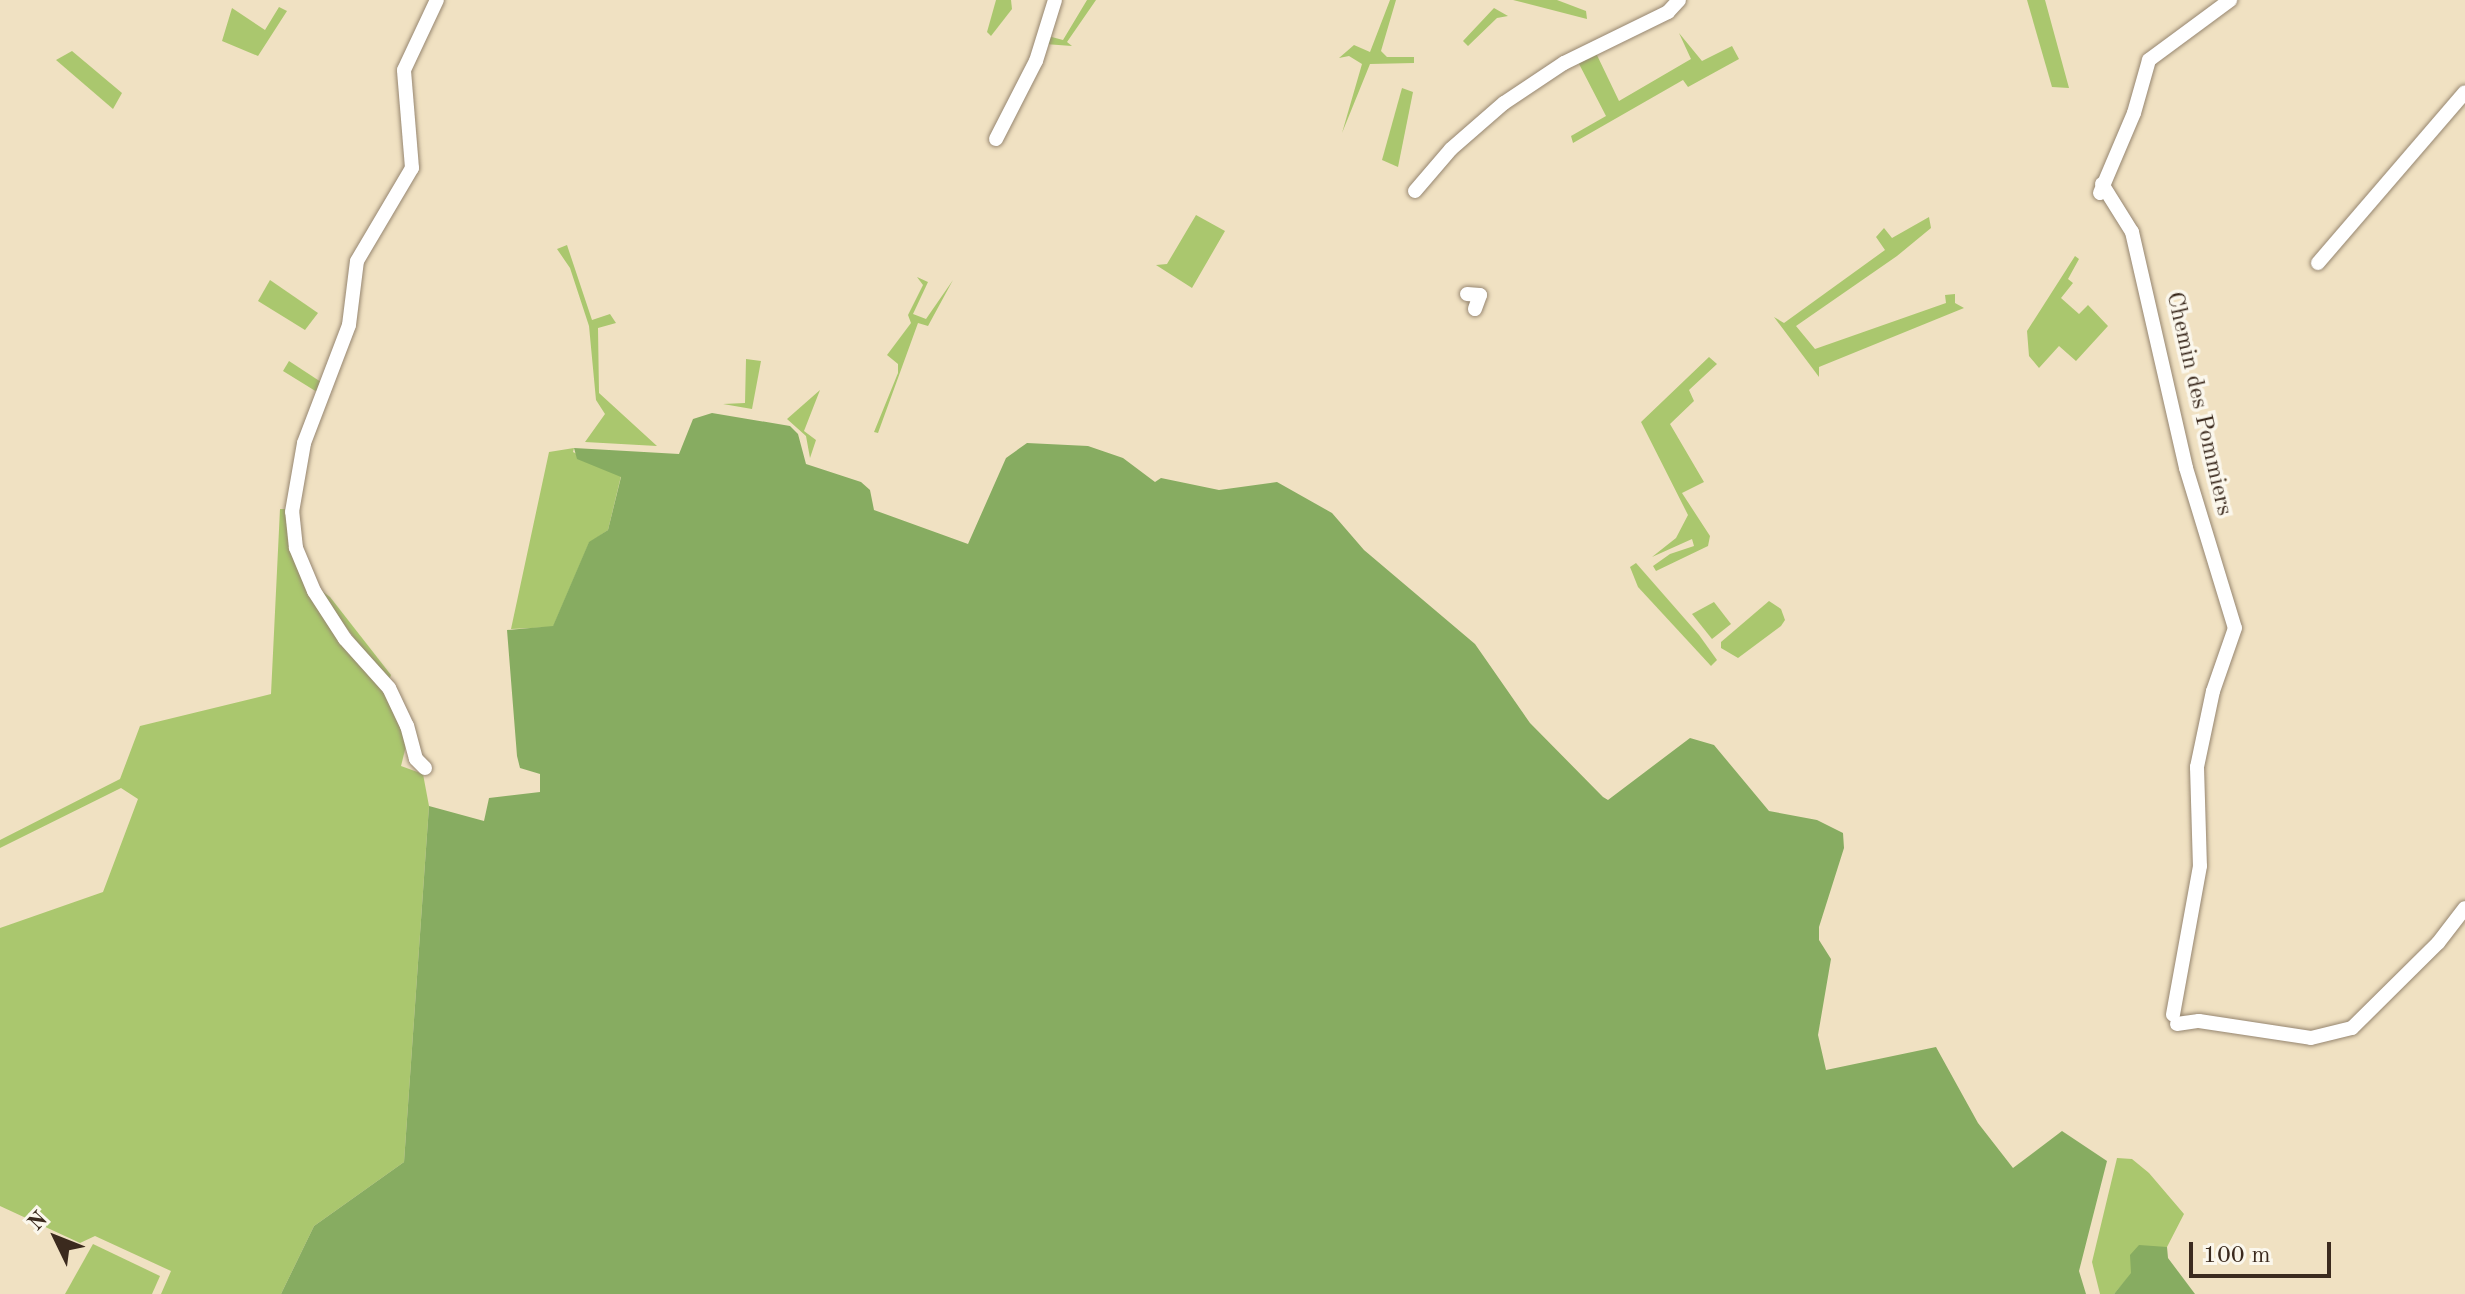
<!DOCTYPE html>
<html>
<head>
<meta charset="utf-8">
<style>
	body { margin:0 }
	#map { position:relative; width:2465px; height:1294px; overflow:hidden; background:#f0e1c2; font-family:"Old Standard TT",serif }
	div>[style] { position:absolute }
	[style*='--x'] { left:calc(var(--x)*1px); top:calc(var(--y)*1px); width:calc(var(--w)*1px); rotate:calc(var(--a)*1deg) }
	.green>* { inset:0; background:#aac76e }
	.forest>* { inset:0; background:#87ac61 }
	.roads { filter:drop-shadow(0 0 2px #968670) drop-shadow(0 0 2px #968670) }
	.minor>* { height:14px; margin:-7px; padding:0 7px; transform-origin:7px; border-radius:7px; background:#fff }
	span { translate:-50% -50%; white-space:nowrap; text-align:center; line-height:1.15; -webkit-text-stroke:7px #fbf7ec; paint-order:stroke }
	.street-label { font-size:24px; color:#3b2a1e }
	.north { position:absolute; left:16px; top:1198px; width:80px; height:80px; -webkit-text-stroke:6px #fbf7ec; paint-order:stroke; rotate:313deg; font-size:22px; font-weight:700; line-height:32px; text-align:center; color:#3b2a1e }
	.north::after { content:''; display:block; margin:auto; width:28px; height:36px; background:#3b2a1e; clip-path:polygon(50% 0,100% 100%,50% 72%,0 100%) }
	.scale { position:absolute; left:2189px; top:1242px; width:142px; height:36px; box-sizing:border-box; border:4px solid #3b2a1e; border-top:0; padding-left:10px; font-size:24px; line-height:28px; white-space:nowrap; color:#3b2a1e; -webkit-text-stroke:6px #fbf7ec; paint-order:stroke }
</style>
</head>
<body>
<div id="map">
	<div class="green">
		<i style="clip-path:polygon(996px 0,1011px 0,1012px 9px,991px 36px,987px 32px)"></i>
		<i style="clip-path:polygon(1087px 0,1096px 0,1067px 42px,1072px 46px,1045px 44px,1048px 36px,1063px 40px)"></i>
		<i style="clip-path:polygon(1390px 0,1396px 0,1381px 51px,1387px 57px,1414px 57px,1414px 63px,1370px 64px,1342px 133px,1362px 64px,1349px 56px,1339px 58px,1354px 45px,1370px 52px)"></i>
		<i style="clip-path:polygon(1513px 0,1557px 0,1586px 11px,1587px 19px)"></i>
		<i style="clip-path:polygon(2027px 0,2045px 0,2069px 88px,2052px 87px)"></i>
		<i style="clip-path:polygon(279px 7px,287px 11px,258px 56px,222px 41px,232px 8px,265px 30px)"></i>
		<i style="clip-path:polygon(1494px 8px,1508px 16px,1497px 18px,1468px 46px,1463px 41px)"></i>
		<i style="clip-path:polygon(1679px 33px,1702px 61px,1732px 46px,1739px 59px,1688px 87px,1683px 80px,1573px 143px,1571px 136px,1606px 116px,1577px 60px,1595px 51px,1619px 101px,1691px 59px)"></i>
		<i style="clip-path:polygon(72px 51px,122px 93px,113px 109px,56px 60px)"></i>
		<i style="clip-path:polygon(1402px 88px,1413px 92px,1398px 167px,1382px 160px)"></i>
		<i style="clip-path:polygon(1196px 215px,1225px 231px,1192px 288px,1156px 265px,1167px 264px)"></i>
		<i style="clip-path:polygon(1929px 217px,1931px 228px,1897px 256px,1796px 326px,1815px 349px,1946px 303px,1945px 295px,1955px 294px,1955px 303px,1964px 308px,1819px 367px,1819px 377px,1774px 317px,1784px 323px,1885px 250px,1876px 237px,1884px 228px,1892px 238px)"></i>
		<i style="clip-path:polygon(567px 245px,592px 320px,610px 314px,616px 323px,598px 328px,599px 393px,657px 446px,585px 442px,605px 414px,596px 400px,589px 326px,570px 268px,557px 249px)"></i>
		<i style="clip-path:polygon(2075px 256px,2079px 259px,2068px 279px,2073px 283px,2061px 298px,2079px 314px,2088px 305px,2108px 326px,2076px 361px,2059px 346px,2039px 368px,2029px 356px,2027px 331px)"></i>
		<i style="clip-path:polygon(917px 277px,928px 282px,913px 314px,926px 319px,953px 280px,928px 326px,918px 323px,878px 433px,874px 432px,898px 373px,898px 364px,887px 355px,911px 323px,908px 315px,923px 285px)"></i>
		<i style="clip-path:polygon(270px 280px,318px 313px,305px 330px,258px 301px)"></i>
		<i style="clip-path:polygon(1709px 357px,1717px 364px,1689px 390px,1694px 401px,1670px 424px,1704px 482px,1682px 493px,1710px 536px,1708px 546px,1656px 571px,1653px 566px,1670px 554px,1694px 546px,1692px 539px,1652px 557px,1676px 538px,1688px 515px,1641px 422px)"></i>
		<i style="clip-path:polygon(746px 359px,761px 361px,752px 409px,723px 404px,745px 403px)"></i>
		<i style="clip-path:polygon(289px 361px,321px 382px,317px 392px,283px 371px)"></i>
		<i style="clip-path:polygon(820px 390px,804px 431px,816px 440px,810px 458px,806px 436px,787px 419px)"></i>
		<i style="clip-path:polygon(574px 448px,573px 452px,621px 476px,608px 530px,589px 543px,553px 627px,511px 629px,549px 452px)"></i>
		<i style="clip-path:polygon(280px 509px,288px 509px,290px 542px,386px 695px,407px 742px,401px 766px,423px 774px,429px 806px,404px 1162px,314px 1226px,281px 1294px,161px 1294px,171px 1271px,95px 1236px,80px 1243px,0 1206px,0 928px,103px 892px,138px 799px,121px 788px,0 848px,0 840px,120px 779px,140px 726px,271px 694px)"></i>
		<i style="clip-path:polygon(1636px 563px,1699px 635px,1717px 660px,1711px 666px,1638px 587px,1630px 567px)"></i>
		<i style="clip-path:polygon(315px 586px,330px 597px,391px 675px,388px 683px)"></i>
		<i style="clip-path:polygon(1769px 601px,1781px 609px,1785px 620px,1781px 626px,1738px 658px,1721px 648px,1721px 642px)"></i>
		<i style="clip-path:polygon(1714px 602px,1731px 624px,1712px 639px,1692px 614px)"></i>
		<i style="clip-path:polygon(2117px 1158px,2132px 1159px,2149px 1173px,2184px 1214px,2167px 1247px,2132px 1273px,2114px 1294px,2100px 1294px,2092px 1262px)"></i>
		<i style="clip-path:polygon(93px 1244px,160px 1276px,152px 1294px,65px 1294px)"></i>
	</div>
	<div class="forest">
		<i style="clip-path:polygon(712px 413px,790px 426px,798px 434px,806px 464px,861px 482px,870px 490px,874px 510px,968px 544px,1006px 458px,1027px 443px,1088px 446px,1123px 458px,1155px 482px,1161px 478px,1219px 490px,1277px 482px,1332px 513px,1364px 550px,1475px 644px,1530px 723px,1603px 797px,1608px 800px,1690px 738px,1714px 745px,1769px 811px,1817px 820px,1843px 833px,1844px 848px,1819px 927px,1819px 940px,1831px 959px,1818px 1035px,1826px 1070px,1936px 1047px,1978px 1123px,2013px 1168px,2062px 1131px,2107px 1161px,2079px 1271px,2086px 1294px,281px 1294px,314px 1226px,404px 1162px,429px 806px,484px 821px,489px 798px,540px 792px,540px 774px,520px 768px,517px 756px,507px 630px,553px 626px,589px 542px,608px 530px,621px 477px,577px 459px,574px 448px,679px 454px,693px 419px)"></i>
		<i style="clip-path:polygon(2139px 1245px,2167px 1247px,2168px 1258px,2195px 1294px,2114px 1294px,2131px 1273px,2130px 1255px)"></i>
	</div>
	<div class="roads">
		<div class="minor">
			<i style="--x:996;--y:139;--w:88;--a:-62.9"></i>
			<i style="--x:1036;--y:61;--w:64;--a:-72.7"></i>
			<i style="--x:2102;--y:184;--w:57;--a:58"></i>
			<i style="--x:2132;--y:232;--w:242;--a:77.1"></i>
			<i style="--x:2186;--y:468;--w:167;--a:73"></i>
			<i style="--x:2235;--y:628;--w:67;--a:109.2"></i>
			<i style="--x:2213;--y:691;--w:78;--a:101.9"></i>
			<i style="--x:2197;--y:767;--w:99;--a:88.3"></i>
			<i style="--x:2200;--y:866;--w:151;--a:100.3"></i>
			<i style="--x:1415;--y:191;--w:55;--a:-49.4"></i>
			<i style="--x:1451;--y:149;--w:70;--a:-41"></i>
			<i style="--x:1504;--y:103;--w:72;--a:-33.7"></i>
			<i style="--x:1564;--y:63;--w:116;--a:-26.1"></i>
			<i style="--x:1668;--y:12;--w:16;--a:-47"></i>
			<i style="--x:2100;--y:193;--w:87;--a:-67"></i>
			<i style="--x:2134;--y:113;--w:55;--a:-74.2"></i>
			<i style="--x:2149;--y:60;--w:101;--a:-36.5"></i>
			<i style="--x:2318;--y:263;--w:225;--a:-49.3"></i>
			<i style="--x:1467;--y:294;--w:13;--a:4"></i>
			<i style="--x:1480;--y:295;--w:15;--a:110"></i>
			<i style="--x:425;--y:768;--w:13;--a:-135"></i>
			<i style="--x:416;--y:759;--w:34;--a:-105"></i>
			<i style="--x:407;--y:726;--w:42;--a:-115.3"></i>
			<i style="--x:389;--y:688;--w:66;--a:-131.9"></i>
			<i style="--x:345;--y:639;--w:57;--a:-122.9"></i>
			<i style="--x:314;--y:591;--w:47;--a:-112.7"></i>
			<i style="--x:296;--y:548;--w:36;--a:-96"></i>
			<i style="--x:292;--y:512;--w:70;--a:-80.1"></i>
			<i style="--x:304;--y:443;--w:126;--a:-69.1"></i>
			<i style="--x:349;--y:325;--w:64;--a:-82.9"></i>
			<i style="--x:357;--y:261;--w:108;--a:-59.4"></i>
			<i style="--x:412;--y:168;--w:98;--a:-94.7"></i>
			<i style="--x:404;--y:70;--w:77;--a:-64.8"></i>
			<i style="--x:2177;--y:1024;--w:22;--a:-8"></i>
			<i style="--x:2199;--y:1021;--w:113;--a:8.6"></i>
			<i style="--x:2311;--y:1038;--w:42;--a:-13.7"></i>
			<i style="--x:2352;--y:1028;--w:121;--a:-44.7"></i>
			<i style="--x:2438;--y:943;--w:44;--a:-52.4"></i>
		</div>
	</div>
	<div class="street-label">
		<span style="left:2198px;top:404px;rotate:77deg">Chemin des Pommiers</span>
	</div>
	<div class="north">N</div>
	<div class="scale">100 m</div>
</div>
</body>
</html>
